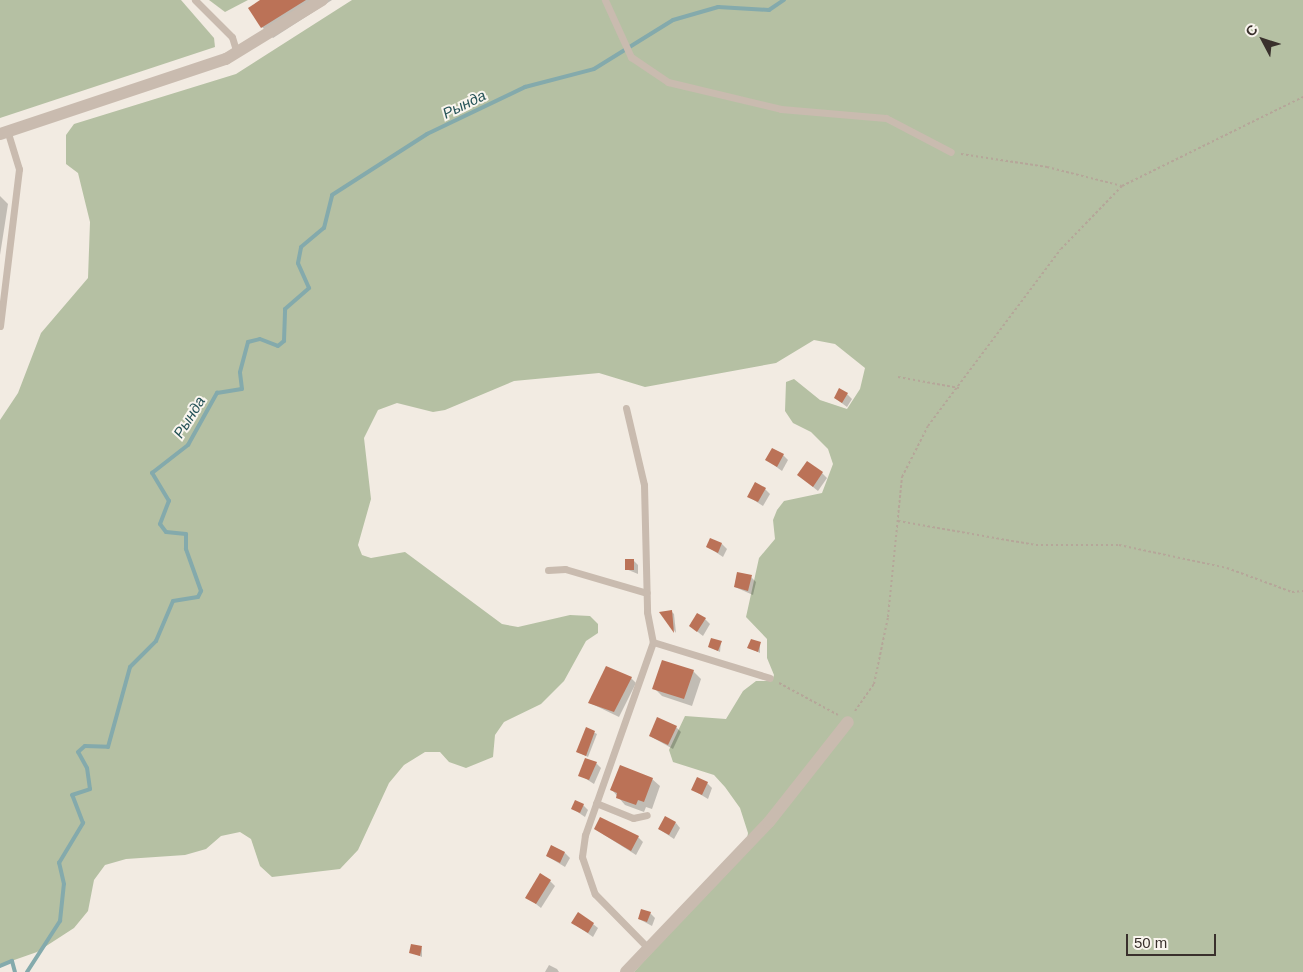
<!DOCTYPE html>
<html>
<head>
<meta charset="utf-8">
<style>
	body { margin:0 }
	#map { position:relative; width:1303px; height:972px; overflow:hidden; background:#f2ebe2; font-family:Arial,sans-serif }
	div>[style] { position:absolute }
	[style*='--x'] { left:calc(var(--x)*1px); top:calc(var(--y)*1px); width:calc(var(--w)*1px); rotate:calc(var(--a)*1deg) }
	.green>* { inset:0; background:#b5c0a3 }
	.shadow>* { inset:0; background:#0003 }
	.stream>* { height:4px; margin:-2px; padding:0 2px; transform-origin:2px; border-radius:2px; background:#84aaac }
	.building>* { inset:0; background:#bb7257 }
	.path>* { height:2px; margin-top:-1px; transform-origin:0; background:repeating-linear-gradient(90deg,#b5a699 0 2.5px,transparent 0 5px) }
	.lane>* { height:7px; margin:-3.5px; padding:0 3.5px; transform-origin:3.5px; border-radius:3.5px; background:#c9bbaf }
	.street>* { height:12px; margin:-6px; padding:0 6px; transform-origin:6px; border-radius:6px; background:#c9bbaf }
	span { translate:-50% -50%; white-space:nowrap; text-align:center; line-height:1.15; -webkit-text-stroke:4px #f9f5ee; paint-order:stroke }
	.water-label { font-size:15px; color:#255257; font-style:italic }
	.north { position:absolute; left:1238px; top:15px; width:50px; height:50px; -webkit-text-stroke:4px #f9f5ee; paint-order:stroke; rotate:310deg; font-size:14px; font-weight:700; line-height:20px; text-align:center; color:#39302c }
	.north::after { content:''; display:block; margin:auto; width:18px; height:22px; background:#39302c; clip-path:polygon(50% 0,100% 100%,50% 72%,0 100%) }
	.scale { position:absolute; left:1126px; top:934px; width:90px; height:22px; box-sizing:border-box; border:2px solid #39302c; border-top:0; padding-left:6px; font-size:15px; line-height:18px; white-space:nowrap; color:#39302c; -webkit-text-stroke:4px #f9f5ee; paint-order:stroke }
</style>
</head>
<body>
<div id="map">
	<div class="green">
		<i style="clip-path:polygon(0 0,181px 0,214px 38px,215px 47px,0 118px)"></i>
		<i style="clip-path:polygon(209px 0,248px 0,225px 12px)"></i>
		<i style="clip-path:polygon(352px 0,1303px 0,1303px 972px,634px 972px,745px 851px,748px 833px,740px 808px,725px 787px,714px 775px,673px 762px,669px 750px,685px 716px,726px 719px,743px 691px,756px 681px,772px 681px,774px 675px,767px 658px,767px 639px,746px 617px,759px 558px,775px 539px,773px 520px,777px 510px,784px 501px,822px 493px,833px 464px,828px 449px,811px 432px,793px 423px,785px 411px,786px 382px,794px 379px,820px 400px,847px 409px,860px 389px,865px 368px,835px 344px,814px 340px,776px 363px,645px 387px,599px 373px,514px 381px,445px 410px,433px 412px,397px 403px,378px 410px,364px 438px,371px 499px,358px 545px,362px 555px,371px 558px,405px 552px,502px 624px,518px 627px,570px 615px,590px 616px,598px 624px,598px 633px,586px 641px,564px 681px,541px 704px,504px 722px,495px 735px,493px 757px,466px 768px,449px 762px,440px 752px,425px 752px,404px 765px,389px 783px,358px 850px,340px 869px,272px 877px,260px 866px,251px 839px,240px 832px,221px 836px,206px 849px,185px 855px,126px 859px,105px 865px,94px 880px,88px 911px,74px 928px,37px 952px,0 965px,0 420px,18px 393px,41px 333px,88px 278px,90px 222px,78px 173px,66px 164px,66px 135px,74px 124px,236px 74px)"></i>
	</div>
	<div class="shadow">
		<i style="clip-path:polygon(262px 0,332px 0,273px 38px,262px 27px)"></i>
		<i style="clip-path:polygon(0 196px,8px 204px,0 255px)"></i>
		<i style="clip-path:polygon(847px 394px,852px 399px,847px 407px,835px 398px)"></i>
		<i style="clip-path:polygon(783px 455px,788px 460px,782px 471px,767px 460px)"></i>
		<i style="clip-path:polygon(822px 473px,827px 478px,818px 491px,798px 475px)"></i>
		<i style="clip-path:polygon(765px 489px,770px 494px,763px 506px,749px 497px)"></i>
		<i style="clip-path:polygon(722px 544px,727px 549px,723px 557px,708px 547px)"></i>
		<i style="clip-path:polygon(633px 560px,638px 565px,638px 574px,626px 569px)"></i>
		<i style="clip-path:polygon(751px 577px,756px 582px,753px 595px,735px 587px)"></i>
		<i style="clip-path:polygon(672px 612px,674px 614px,676px 633px,662px 613px)"></i>
		<i style="clip-path:polygon(705px 619px,710px 624px,703px 636px,690px 626px)"></i>
		<i style="clip-path:polygon(721px 642px,720px 652px,709px 647px)"></i>
		<i style="clip-path:polygon(760px 643px,760px 653px,749px 648px)"></i>
		<i style="clip-path:polygon(693px 671px,701px 679px,692px 706px,662px 696px,654px 688px)"></i>
		<i style="clip-path:polygon(631px 678px,636px 683px,619px 717px,590px 703px)"></i>
		<i style="clip-path:polygon(676px 727px,681px 732px,673px 749px,650px 736px)"></i>
		<i style="clip-path:polygon(587px 729px,597px 734px,588px 757px,578px 752px)"></i>
		<i style="clip-path:polygon(596px 763px,601px 768px,594px 784px,580px 775px)"></i>
		<i style="clip-path:polygon(652px 779px,660px 786px,652px 809px,646px 807px,644px 812px,625px 805px,612px 790px)"></i>
		<i style="clip-path:polygon(707px 783px,712px 788px,708px 799px,693px 790px)"></i>
		<i style="clip-path:polygon(583px 805px,588px 810px,585px 817px,573px 809px)"></i>
		<i style="clip-path:polygon(676px 823px,680px 828px,674px 839px,659px 829px)"></i>
		<i style="clip-path:polygon(595px 829px,638px 837px,643px 842px,636px 855px)"></i>
		<i style="clip-path:polygon(565px 853px,570px 858px,565px 867px,547px 856px)"></i>
		<i style="clip-path:polygon(550px 881px,555px 886px,541px 908px,527px 897px)"></i>
		<i style="clip-path:polygon(650px 913px,655px 918px,652px 926px,639px 919px)"></i>
		<i style="clip-path:polygon(573px 923px,593px 924px,598px 928px,593px 937px)"></i>
		<i style="clip-path:polygon(422px 948px,422px 957px,410px 952px)"></i>
		<i style="clip-path:polygon(549px 965px,557px 969px,559px 972px,545px 972px)"></i>
	</div>
	<div class="stream">
		<i style="--x:0;--y:966;--w:13;--a:-23"></i>
		<i style="--x:12;--y:961;--w:11;--a:75"></i>
		<i style="--x:27;--y:972;--w:61;--a:-57.1"></i>
		<i style="--x:60;--y:921;--w:37;--a:-84"></i>
		<i style="--x:64;--y:884;--w:22;--a:-103"></i>
		<i style="--x:59;--y:863;--w:47;--a:-59"></i>
		<i style="--x:83;--y:823;--w:30;--a:-111"></i>
		<i style="--x:72;--y:795;--w:19;--a:-18"></i>
		<i style="--x:90;--y:789;--w:21;--a:-98"></i>
		<i style="--x:87;--y:768;--w:18;--a:-119"></i>
		<i style="--x:78;--y:752;--w:9;--a:-41"></i>
		<i style="--x:85;--y:746;--w:23;--a:2"></i>
		<i style="--x:108;--y:747;--w:83;--a:-74.6"></i>
		<i style="--x:130;--y:667;--w:37;--a:-45"></i>
		<i style="--x:156;--y:641;--w:43;--a:-67"></i>
		<i style="--x:173;--y:601;--w:25;--a:-9"></i>
		<i style="--x:198;--y:597;--w:7;--a:-63"></i>
		<i style="--x:201;--y:591;--w:45;--a:-109.7"></i>
		<i style="--x:186;--y:549;--w:15;--a:-90"></i>
		<i style="--x:186;--y:534;--w:20;--a:-174"></i>
		<i style="--x:166;--y:532;--w:10;--a:-127"></i>
		<i style="--x:160;--y:524;--w:25;--a:-69"></i>
		<i style="--x:169;--y:501;--w:33;--a:-121"></i>
		<i style="--x:152;--y:473;--w:46;--a:-37.9"></i>
		<i style="--x:188;--y:445;--w:60;--a:-60.9"></i>
		<i style="--x:217;--y:393;--w:25;--a:-9"></i>
		<i style="--x:242;--y:389;--w:17;--a:-97"></i>
		<i style="--x:240;--y:372;--w:31;--a:-75"></i>
		<i style="--x:248;--y:342;--w:12;--a:-14"></i>
		<i style="--x:260;--y:339;--w:19;--a:21"></i>
		<i style="--x:278;--y:346;--w:8;--a:-40"></i>
		<i style="--x:284;--y:341;--w:32;--a:-88"></i>
		<i style="--x:285;--y:309;--w:32;--a:-41"></i>
		<i style="--x:309;--y:288;--w:27;--a:-114"></i>
		<i style="--x:298;--y:263;--w:16;--a:-79"></i>
		<i style="--x:301;--y:247;--w:30;--a:-40"></i>
		<i style="--x:324;--y:228;--w:34;--a:-76"></i>
		<i style="--x:332;--y:195;--w:113;--a:-32.7"></i>
		<i style="--x:427;--y:134;--w:109;--a:-25.6"></i>
		<i style="--x:525;--y:87;--w:71;--a:-14.6"></i>
		<i style="--x:594;--y:69;--w:93;--a:-31.8"></i>
		<i style="--x:673;--y:20;--w:47;--a:-16.1"></i>
		<i style="--x:718;--y:7;--w:51;--a:3.4"></i>
		<i style="--x:769;--y:10;--w:18;--a:-34"></i>
	</div>
	<div class="building">
		<i style="clip-path:polygon(260px 0,306px 0,261px 28px,248px 8px)"></i>
		<i style="clip-path:polygon(839px 388px,848px 393px,842px 403px,834px 398px)"></i>
		<i style="clip-path:polygon(772px 448px,784px 454px,777px 467px,765px 460px)"></i>
		<i style="clip-path:polygon(807px 461px,823px 472px,813px 487px,797px 475px)"></i>
		<i style="clip-path:polygon(755px 482px,766px 488px,758px 502px,747px 497px)"></i>
		<i style="clip-path:polygon(710px 538px,722px 543px,718px 553px,706px 547px)"></i>
		<i style="clip-path:polygon(625px 559px,634px 559px,634px 570px,625px 570px)"></i>
		<i style="clip-path:polygon(737px 572px,752px 575px,748px 591px,734px 587px)"></i>
		<i style="clip-path:polygon(672px 610px,674px 633px,659px 612px)"></i>
		<i style="clip-path:polygon(697px 613px,706px 618px,697px 632px,689px 626px)"></i>
		<i style="clip-path:polygon(711px 638px,722px 641px,718px 651px,708px 647px)"></i>
		<i style="clip-path:polygon(751px 639px,761px 642px,758px 652px,747px 648px)"></i>
		<i style="clip-path:polygon(662px 660px,694px 670px,684px 699px,652px 689px)"></i>
		<i style="clip-path:polygon(606px 666px,632px 677px,614px 712px,588px 703px)"></i>
		<i style="clip-path:polygon(657px 717px,677px 726px,668px 745px,649px 736px)"></i>
		<i style="clip-path:polygon(586px 727px,595px 731px,586px 756px,576px 752px)"></i>
		<i style="clip-path:polygon(585px 758px,597px 762px,589px 780px,578px 776px)"></i>
		<i style="clip-path:polygon(620px 765px,653px 778px,644px 802px,638px 800px,636px 805px,616px 798px,617px 793px,610px 790px)"></i>
		<i style="clip-path:polygon(697px 777px,708px 782px,702px 795px,691px 790px)"></i>
		<i style="clip-path:polygon(575px 800px,584px 804px,580px 813px,571px 809px)"></i>
		<i style="clip-path:polygon(665px 816px,676px 822px,669px 835px,658px 829px)"></i>
		<i style="clip-path:polygon(600px 817px,639px 836px,631px 851px,594px 829px)"></i>
		<i style="clip-path:polygon(551px 845px,565px 852px,560px 863px,546px 856px)"></i>
		<i style="clip-path:polygon(540px 873px,551px 880px,536px 904px,525px 898px)"></i>
		<i style="clip-path:polygon(641px 909px,651px 912px,647px 922px,638px 919px)"></i>
		<i style="clip-path:polygon(578px 912px,594px 923px,588px 933px,571px 923px)"></i>
		<i style="clip-path:polygon(411px 944px,422px 946px,420px 956px,409px 953px)"></i>
	</div>
	<div class="path">
		<i style="--x:961;--y:154;--w:87;--a:8.6"></i>
		<i style="--x:1047;--y:167;--w:77;--a:14.2"></i>
		<i style="--x:898;--y:377;--w:62;--a:10.2"></i>
		<i style="--x:898;--y:521;--w:140;--a:9.9"></i>
		<i style="--x:1036;--y:545;--w:83;--a:0"></i>
		<i style="--x:1119;--y:545;--w:110;--a:12"></i>
		<i style="--x:1227;--y:568;--w:69;--a:20.3"></i>
		<i style="--x:1292;--y:592;--w:11;--a:-5"></i>
		<i style="--x:779;--y:683;--w:67;--a:28.5"></i>
		<i style="--x:855;--y:711;--w:33;--a:-55"></i>
		<i style="--x:874;--y:684;--w:68;--a:-78.2"></i>
		<i style="--x:888;--y:617;--w:141;--a:-84.3"></i>
		<i style="--x:902;--y:477;--w:57;--a:-63"></i>
		<i style="--x:928;--y:426;--w:221;--a:-53.1"></i>
		<i style="--x:1061;--y:249;--w:88;--a:-45.9"></i>
		<i style="--x:1122;--y:186;--w:202;--a:-26.2"></i>
	</div>
	<div class="lane">
		<i style="--x:195;--y:0;--w:52;--a:45"></i>
		<i style="--x:232;--y:37;--w:17;--a:73"></i>
		<i style="--x:605;--y:0;--w:63;--a:65.5"></i>
		<i style="--x:631;--y:57;--w:45;--a:34"></i>
		<i style="--x:668;--y:82;--w:116;--a:13.4"></i>
		<i style="--x:781;--y:109;--w:105;--a:4.9"></i>
		<i style="--x:886;--y:118;--w:73;--a:27.6"></i>
		<i style="--x:0;--y:326;--w:158;--a:-83.1"></i>
		<i style="--x:19;--y:169;--w:39;--a:-107"></i>
		<i style="--x:626;--y:408;--w:79;--a:76.8"></i>
		<i style="--x:644;--y:485;--w:127;--a:88.6"></i>
		<i style="--x:647;--y:612;--w:31;--a:79"></i>
		<i style="--x:653;--y:642;--w:205;--a:109.4"></i>
		<i style="--x:585;--y:835;--w:22;--a:98"></i>
		<i style="--x:582;--y:857;--w:39;--a:71"></i>
		<i style="--x:595;--y:894;--w:76;--a:45.5"></i>
		<i style="--x:548;--y:570;--w:17;--a:-3"></i>
		<i style="--x:565;--y:569;--w:85;--a:16.3"></i>
		<i style="--x:653;--y:642;--w:122;--a:17.1"></i>
		<i style="--x:596;--y:803;--w:40;--a:22"></i>
		<i style="--x:633;--y:818;--w:14;--a:-12"></i>
	</div>
	<div class="street">
		<i style="--x:0;--y:134;--w:238;--a:-18.4"></i>
		<i style="--x:226;--y:59;--w:113;--a:-31.6"></i>
		<i style="--x:626;--y:972;--w:207;--a:-46.4"></i>
		<i style="--x:769;--y:822;--w:127;--a:-51.7"></i>
	</div>
	<div class="water-label">
		<span style="left:464px;top:104px;rotate:-26deg">Рында</span>
		<span style="left:189px;top:417px;rotate:-58deg">Рында</span>
	</div>
	<div class="north">С</div>
	<div class="scale">50 m</div>
</div>
</body>
</html>
